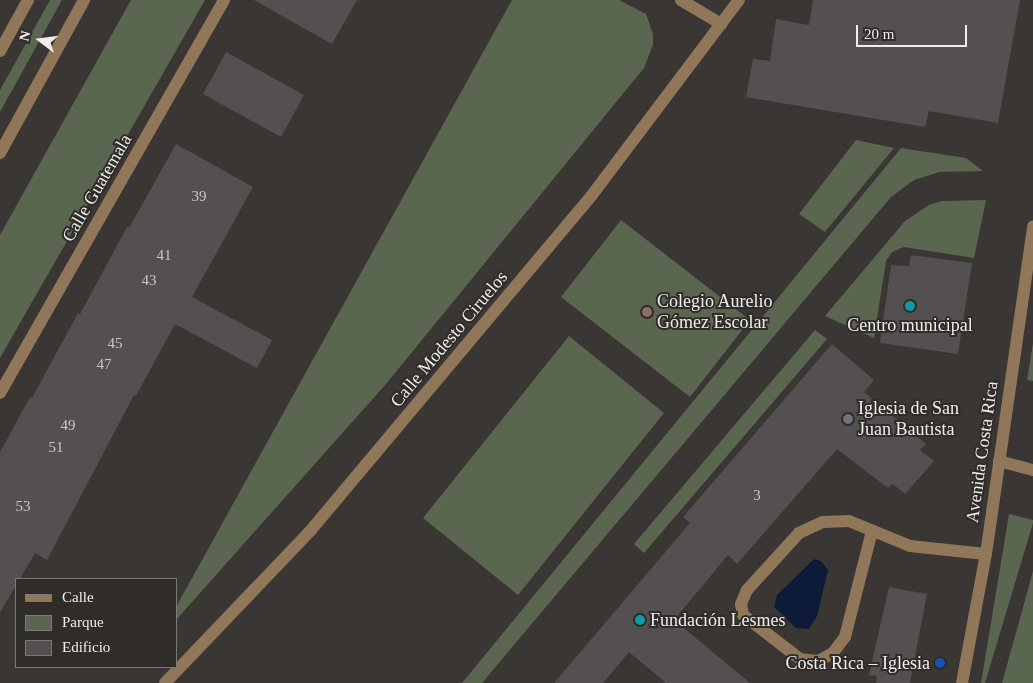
<!DOCTYPE html>
<html>
<head>
<meta charset="utf-8">
<style>
	body { margin:0 }
	#map { position:relative; width:1033px; height:683px; overflow:hidden; background:#393633; font-family:"Times New Roman",serif }
	div>[style] { position:absolute }
	[style*='--x'] { left:calc(var(--x)*1px); top:calc(var(--y)*1px); width:calc(var(--w)*1px); rotate:calc(var(--a)*1deg) }
	.green>* { inset:0; background:#5a6650 }
	.water>* { inset:0; background:#0e1b38 }
	.building>* { inset:0; background:#544f51 }
	.minor>* { height:12px; margin:-6px; padding:0 6px; transform-origin:6px; border-radius:6px; background:#91775a }
	.dots>* { width:14px; height:14px; translate:-50% -50%; box-sizing:border-box; border:2px solid #2f2c29; border-radius:50% }
	span { translate:-50% -50%; white-space:nowrap; text-align:center; line-height:1.15; -webkit-text-stroke:4px #2f2c29; paint-order:stroke }
	.number-label { font-size:15px; color:#c9c6c5 }
	.number-label span { -webkit-text-stroke-width:0 }
	.street-label { font-size:18px; color:#f0eeec }
	.poi-label { font-size:18px; color:#f0eeec }
	.left { translate:0 -50%; text-align:left }
	.right { translate:-100% -50%; text-align:right }
	.legend { position:absolute; left:15px; top:578px; width:162px; height:90px; box-sizing:border-box; background:#2f2c29; border:1px solid #7c7a77; margin:0; padding:6px 9px; list-style:none; font-size:15px; color:#f0eeec }
	.legend li { display:flex; align-items:center; gap:10px; height:25px }
	.legend b { width:25px; border:1px solid #7c7a77 }
	.north { position:absolute; left:15px; top:15px; width:50px; height:50px; -webkit-text-stroke:4px #2f2c29; paint-order:stroke; rotate:285deg; font-size:14px; font-weight:700; line-height:20px; text-align:center; color:#f0eeec }
	.north::after { content:''; display:block; margin:auto; width:18px; height:22px; background:#f0eeec; clip-path:polygon(50% 0,100% 100%,50% 72%,0 100%) }
	.scale { position:absolute; left:856px; top:25px; width:111px; height:22px; box-sizing:border-box; border:2px solid #f0eeec; border-top:0; padding-left:6px; font-size:15px; line-height:18px; white-space:nowrap; color:#f0eeec; -webkit-text-stroke:4px #2f2c29; paint-order:stroke }
</style>
</head>
<body>
<div id="map">
	<div class="green">
		<i style="clip-path:polygon(50px 0,62px 0,0 112px,0 90px)"></i>
		<i style="clip-path:polygon(131px 0,205px 0,0 358px,0 235px)"></i>
		<i style="clip-path:polygon(512px 0,619px 0,646px 14px,653px 34px,653px 45px,644px 68px,386px 384px,176px 620px,176px 607px)"></i>
		<i style="clip-path:polygon(856px 140px,894px 148px,825px 232px,799px 214px)"></i>
		<i style="clip-path:polygon(901px 148px,966px 158px,983px 171px,940px 172px,914px 180px,891px 197px,482px 683px,462px 683px)"></i>
		<i style="clip-path:polygon(986px 200px,974px 258px,904px 247px,892px 252px,886px 261px,874px 338px,825px 316px,905px 221px,929px 205px,942px 201px)"></i>
		<i style="clip-path:polygon(621px 220px,750px 320px,690px 397px,561px 297px)"></i>
		<i style="clip-path:polygon(815px 330px,827px 339px,644px 553px,634px 544px)"></i>
		<i style="clip-path:polygon(569px 336px,664px 413px,518px 595px,423px 518px)"></i>
		<i style="clip-path:polygon(1033px 343px,1033px 381px,1027px 380px)"></i>
		<i style="clip-path:polygon(1009px 514px,1033px 520px,1033px 523px,985px 683px,981px 683px)"></i>
		<i style="clip-path:polygon(1033px 571px,1033px 683px,1002px 683px,1019px 622px)"></i>
	</div>
	<div class="water">
		<i style="clip-path:polygon(814px 559px,821px 561px,828px 570px,817px 616px,809px 629px,796px 628px,774px 607px,777px 595px)"></i>
	</div>
	<div class="building">
		<i style="clip-path:polygon(254px 0,357px 0,332px 44px)"></i>
		<i style="clip-path:polygon(813px 0,1020px 0,998px 123px,929px 111px,925px 127px,746px 97px,753px 59px,770px 61px,776px 19px,809px 25px)"></i>
		<i style="clip-path:polygon(226px 52px,304px 95px,281px 137px,203px 94px)"></i>
		<i style="clip-path:polygon(176px 144px,253px 187px,192px 297px,272px 340px,257px 368px,175px 324px,136px 396px,134px 395px,47px 560px,35px 553px,20px 579px,16px 579px,16px 585px,0 613px,0 452px,30px 397px,32px 398px,78px 313px,80px 314px,127px 227px,129px 228px)"></i>
		<i style="clip-path:polygon(911px 255px,972px 263px,958px 354px,880px 343px,891px 265px,909px 266px)"></i>
		<i style="clip-path:polygon(832px 344px,874px 380px,864px 392px,926px 444px,920px 450px,934px 461px,905px 494px,893px 484px,888px 488px,837px 449px,737px 564px,728px 555px,674px 620px,750px 683px,666px 683px,629px 652px,603px 683px,554px 683px,690px 523px,683px 517px)"></i>
		<i style="clip-path:polygon(889px 587px,927px 594px,910px 683px,876px 683px,877px 676px,869px 675px)"></i>
	</div>
	<div class="minor">
		<i style="--x:681;--y:0;--w:47;--a:31"></i>
		<i style="--x:0;--y:51;--w:58;--a:-61.2"></i>
		<i style="--x:0;--y:153;--w:175;--a:-61.2"></i>
		<i style="--x:0;--y:393;--w:452;--a:-60.3"></i>
		<i style="--x:999;--y:461;--w:35;--a:15"></i>
		<i style="--x:872;--y:531;--w:109;--a:104.3"></i>
		<i style="--x:845;--y:637;--w:20;--a:127"></i>
		<i style="--x:833;--y:653;--w:17;--a:152"></i>
		<i style="--x:818;--y:661;--w:18;--a:-174"></i>
		<i style="--x:800;--y:659;--w:72;--a:-142.3"></i>
		<i style="--x:743;--y:615;--w:11;--a:-100"></i>
		<i style="--x:741;--y:604;--w:15;--a:-67"></i>
		<i style="--x:747;--y:590;--w:77;--a:-47.6"></i>
		<i style="--x:799;--y:533;--w:26;--a:-25"></i>
		<i style="--x:823;--y:522;--w:26;--a:-2"></i>
		<i style="--x:849;--y:521;--w:66;--a:22.3"></i>
		<i style="--x:910;--y:546;--w:76;--a:6"></i>
		<i style="--x:165;--y:683;--w:211;--a:-46.3"></i>
		<i style="--x:311;--y:530;--w:437;--a:-50"></i>
		<i style="--x:592;--y:195;--w:244;--a:-53"></i>
		<i style="--x:962;--y:683;--w:131;--a:-79.5"></i>
		<i style="--x:986;--y:554;--w:331;--a:-81.8"></i>
	</div>
	<div class="dots">
		<i style="left:910px;top:306px;background:#0f9aa8"></i>
		<i style="left:647px;top:312px;background:#8d6e63"></i>
		<i style="left:848px;top:419px;background:#6b7280"></i>
		<i style="left:640px;top:620px;background:#0f9aa8"></i>
		<i style="left:940px;top:663px;background:#1a4fb4"></i>
	</div>
	<div class="number-label">
		<span style="left:199px;top:197px">39</span>
		<span style="left:164px;top:256px">41</span>
		<span style="left:149px;top:281px">43</span>
		<span style="left:115px;top:344px">45</span>
		<span style="left:104px;top:365px">47</span>
		<span style="left:68px;top:426px">49</span>
		<span style="left:56px;top:448px">51</span>
		<span style="left:757px;top:496px">3</span>
		<span style="left:23px;top:507px">53</span>
	</div>
	<div class="street-label">
		<span style="left:97px;top:188px;rotate:-60deg">Calle Guatemala</span>
		<span style="left:449px;top:339px;rotate:-50deg">Calle Modesto Ciruelos</span>
		<span style="left:982px;top:452px;rotate:-82deg">Avenida Costa Rica</span>
	</div>
	<div class="poi-label">
		<span class="left" style="left:657px;top:312px">Colegio Aurelio<br>Gómez Escolar</span>
		<span style="left:910px;top:325px">Centro municipal</span>
		<span class="left" style="left:858px;top:419px">Iglesia de San<br>Juan Bautista</span>
		<span class="left" style="left:650px;top:620px">Fundación Lesmes</span>
		<span class="right" style="left:930px;top:663px">Costa Rica – Iglesia</span>
	</div>
	<ul class="legend">
	<li><b style="height:6px;background:#91775a"></b>Calle</li>
	<li><b style="height:14px;background:#5a6650"></b>Parque</li>
	<li><b style="height:14px;background:#544f51"></b>Edificio</li>
	</ul>
	<div class="north">N</div>
	<div class="scale">20 m</div>
</div>
</body>
</html>
